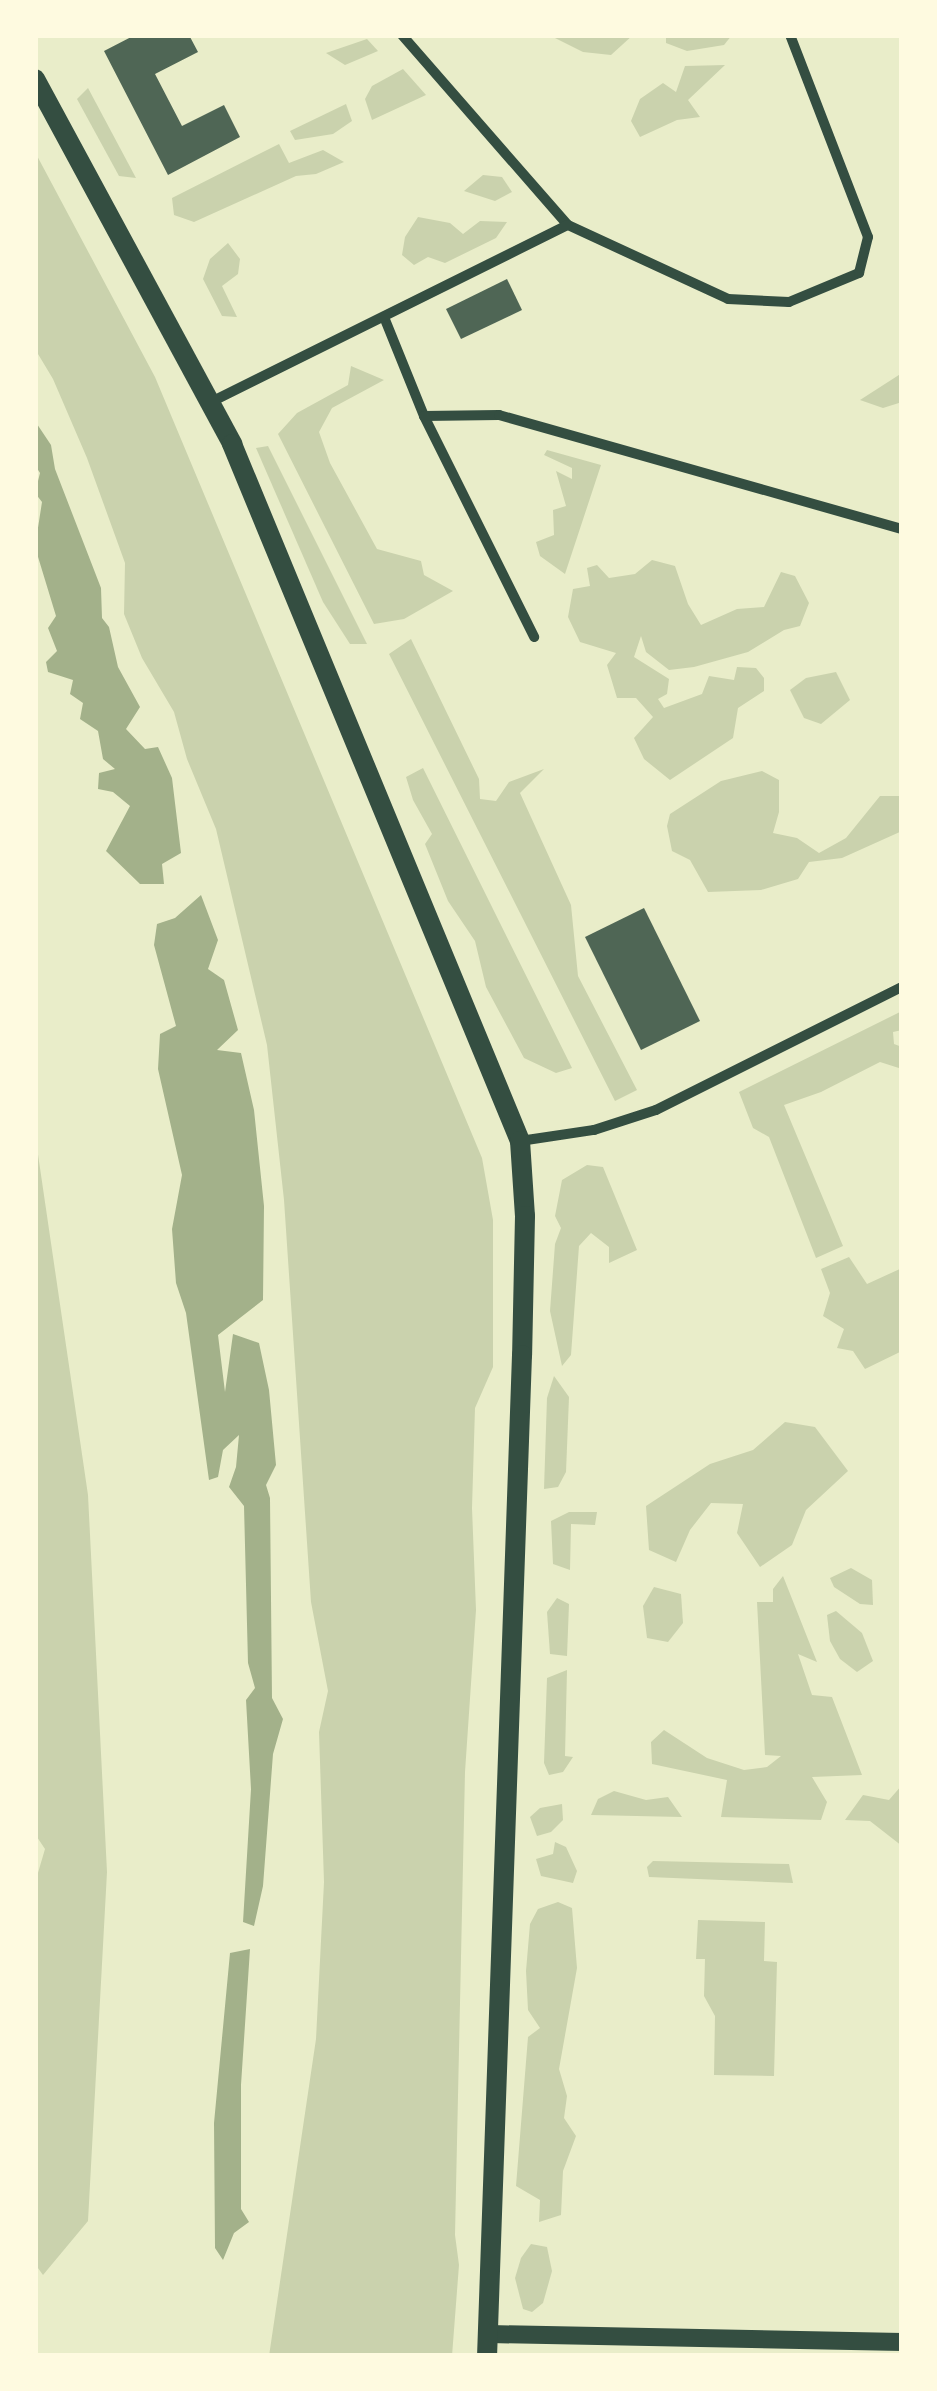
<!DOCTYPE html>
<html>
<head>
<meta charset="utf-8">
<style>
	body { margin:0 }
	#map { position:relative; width:937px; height:2391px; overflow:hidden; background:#e9edc9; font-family:Bitter,serif }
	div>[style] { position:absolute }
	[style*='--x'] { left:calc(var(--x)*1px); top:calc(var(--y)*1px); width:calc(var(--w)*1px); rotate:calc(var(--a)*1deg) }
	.green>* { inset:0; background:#cad2ad }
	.water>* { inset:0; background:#a3b18a }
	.building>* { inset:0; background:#4f6655 }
	.minor>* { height:10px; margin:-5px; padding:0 5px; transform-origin:5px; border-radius:5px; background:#344e41 }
	.tertiary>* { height:18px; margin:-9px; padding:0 9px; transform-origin:9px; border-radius:9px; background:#344e41 }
	.secondary>* { height:20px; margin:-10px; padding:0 10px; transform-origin:10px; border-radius:10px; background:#344e41 }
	span { translate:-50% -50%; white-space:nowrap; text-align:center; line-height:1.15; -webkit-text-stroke:8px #fefae0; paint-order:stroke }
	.frame { position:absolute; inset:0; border:38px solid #fefae0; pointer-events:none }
</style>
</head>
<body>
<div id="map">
	<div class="green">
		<i style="clip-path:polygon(549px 35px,633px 35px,611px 55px,583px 52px)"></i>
		<i style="clip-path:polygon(666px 35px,732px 35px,724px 45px,687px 51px,666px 43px)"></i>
		<i style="clip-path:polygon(367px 39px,378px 51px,345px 65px,326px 53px)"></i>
		<i style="clip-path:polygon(725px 65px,688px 100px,700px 117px,677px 120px,640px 137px,631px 121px,640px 99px,663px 83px,676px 92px,685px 66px)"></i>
		<i style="clip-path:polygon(403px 69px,426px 95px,372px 120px,365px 99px,372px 86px)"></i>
		<i style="clip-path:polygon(88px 88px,136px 178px,119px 176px,77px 99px)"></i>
		<i style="clip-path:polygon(346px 104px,352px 121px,333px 134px,295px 140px,290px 131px)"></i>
		<i style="clip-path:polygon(279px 144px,289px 163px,323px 150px,344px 162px,316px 174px,296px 176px,194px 222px,174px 215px,172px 198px)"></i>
		<i style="clip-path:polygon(35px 152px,155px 377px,482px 1158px,493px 1220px,493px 1367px,475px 1408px,472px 1508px,476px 1610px,465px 1772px,455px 2235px,459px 2265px,452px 2356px,269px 2356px,316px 2039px,324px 1882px,319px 1732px,328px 1691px,311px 1602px,284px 1200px,267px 1045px,216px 829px,187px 759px,174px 712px,142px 658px,124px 614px,125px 563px,87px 458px,53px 379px,35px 349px)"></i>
		<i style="clip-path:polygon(483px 175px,502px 177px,512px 192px,495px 201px,464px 191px)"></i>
		<i style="clip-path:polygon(418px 217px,450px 223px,463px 234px,480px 221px,507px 222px,496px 238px,445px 263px,428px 257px,414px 265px,402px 255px,405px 237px)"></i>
		<i style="clip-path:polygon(228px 243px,240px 259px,238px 274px,222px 286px,237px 317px,222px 316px,203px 279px,210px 259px)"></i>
		<i style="clip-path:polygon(351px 366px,384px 380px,332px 408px,319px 432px,330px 463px,377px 549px,421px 561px,424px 575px,453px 591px,404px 619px,374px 624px,278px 434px,297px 413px,348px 385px)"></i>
		<i style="clip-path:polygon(902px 373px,902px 402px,883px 408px,860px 400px)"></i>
		<i style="clip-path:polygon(268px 446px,367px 644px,350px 644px,323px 602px,256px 448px)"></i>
		<i style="clip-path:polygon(547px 450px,601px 465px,565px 574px,540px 556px,536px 542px,554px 535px,553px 510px,566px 506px,556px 471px,572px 479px,572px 468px,544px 455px)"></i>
		<i style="clip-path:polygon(652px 560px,675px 566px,688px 604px,701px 625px,737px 609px,764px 607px,781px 572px,795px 576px,809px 603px,800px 626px,784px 630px,748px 652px,694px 667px,669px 670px,646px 652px,641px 636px,634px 657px,669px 679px,667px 694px,658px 699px,664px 708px,702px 694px,709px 676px,734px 680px,737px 667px,756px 668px,764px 678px,764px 691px,738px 708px,733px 738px,670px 780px,644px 759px,634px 738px,653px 717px,636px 698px,617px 698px,607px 665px,616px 653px,580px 642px,568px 617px,573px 589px,590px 586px,587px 568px,597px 565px,609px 578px,635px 574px)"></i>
		<i style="clip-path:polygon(411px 639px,479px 779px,480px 799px,496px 801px,509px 782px,544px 769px,520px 793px,571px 905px,578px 976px,637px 1090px,615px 1101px,389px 654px)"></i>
		<i style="clip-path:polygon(836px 672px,850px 700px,821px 724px,804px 718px,790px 690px,806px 678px)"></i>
		<i style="clip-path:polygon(423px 768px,572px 1068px,556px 1073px,524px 1058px,486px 987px,475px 941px,448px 901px,425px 844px,432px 834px,413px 800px,406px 777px)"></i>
		<i style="clip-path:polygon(762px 771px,779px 780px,779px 812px,773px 833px,797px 838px,819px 853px,846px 838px,880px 796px,902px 796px,902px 831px,842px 858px,809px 862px,798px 879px,761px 890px,708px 892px,690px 860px,672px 851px,667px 826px,670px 814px,721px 781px)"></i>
		<i style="clip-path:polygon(902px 1011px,902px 1030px,893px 1032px,894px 1044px,902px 1047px,902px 1069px,880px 1062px,821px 1092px,784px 1105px,843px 1246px,816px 1258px,769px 1137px,753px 1128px,739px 1092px)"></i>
		<i style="clip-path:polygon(35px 1134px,88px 1495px,107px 1872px,88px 2221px,43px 2275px,35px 2264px,35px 1883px,45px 1849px,35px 1834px)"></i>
		<i style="clip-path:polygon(587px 1165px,603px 1167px,637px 1250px,609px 1263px,609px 1247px,591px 1233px,579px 1246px,571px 1355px,562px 1366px,550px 1311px,555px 1244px,561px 1228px,555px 1216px,562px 1180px)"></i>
		<i style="clip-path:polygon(849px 1257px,867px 1284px,902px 1268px,902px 1351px,865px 1369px,853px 1351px,837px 1348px,844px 1329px,823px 1316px,830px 1293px,821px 1269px)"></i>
		<i style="clip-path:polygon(554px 1376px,569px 1397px,566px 1472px,558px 1487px,544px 1489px,547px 1398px)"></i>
		<i style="clip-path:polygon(785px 1422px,815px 1427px,848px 1471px,806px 1510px,792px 1545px,760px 1567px,737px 1533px,743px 1504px,711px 1503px,690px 1530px,676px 1562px,649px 1550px,646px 1506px,710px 1464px,753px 1450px)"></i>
		<i style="clip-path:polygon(569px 1512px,597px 1512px,595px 1525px,571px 1524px,570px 1570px,553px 1564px,551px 1521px)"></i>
		<i style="clip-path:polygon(851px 1568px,872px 1580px,873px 1605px,860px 1604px,834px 1587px,830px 1578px)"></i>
		<i style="clip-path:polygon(783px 1576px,817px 1662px,798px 1654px,812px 1695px,832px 1697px,862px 1775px,812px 1777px,827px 1802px,821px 1820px,721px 1817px,727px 1780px,652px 1764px,651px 1742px,664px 1730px,707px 1758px,744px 1770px,767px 1767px,781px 1756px,765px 1755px,757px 1602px,773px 1602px,773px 1589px)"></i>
		<i style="clip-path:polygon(654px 1587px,681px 1594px,683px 1623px,668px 1642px,647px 1638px,643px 1606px)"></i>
		<i style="clip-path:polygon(557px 1598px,569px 1604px,567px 1656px,550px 1654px,547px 1612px)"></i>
		<i style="clip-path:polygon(836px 1611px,862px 1633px,873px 1661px,857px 1672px,840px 1659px,830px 1641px,827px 1615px)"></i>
		<i style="clip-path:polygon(567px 1670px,565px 1756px,573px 1757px,563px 1772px,549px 1775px,544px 1763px,547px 1678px)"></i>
		<i style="clip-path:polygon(902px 1785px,902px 1846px,870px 1821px,845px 1820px,863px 1795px,889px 1800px)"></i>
		<i style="clip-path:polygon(614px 1791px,646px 1800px,668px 1797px,682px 1817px,591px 1815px,598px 1799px)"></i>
		<i style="clip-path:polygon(562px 1804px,563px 1820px,551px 1832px,537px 1836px,530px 1817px,540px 1808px)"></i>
		<i style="clip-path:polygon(555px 1842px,566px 1847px,577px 1871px,573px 1883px,541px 1876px,536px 1859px,553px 1854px)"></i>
		<i style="clip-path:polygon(653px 1861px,789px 1864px,793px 1883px,649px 1877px,647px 1867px)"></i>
		<i style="clip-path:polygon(558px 1902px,572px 1908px,577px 1968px,559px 2069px,567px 2096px,564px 2118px,576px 2136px,563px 2171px,561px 2215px,539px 2222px,540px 2200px,516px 2186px,528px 2037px,540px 2028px,528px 2010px,526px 1971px,530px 1924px,538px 1909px)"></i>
		<i style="clip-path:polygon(698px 1920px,765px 1922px,764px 1961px,777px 1962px,774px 2076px,714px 2075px,715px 2016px,704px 1996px,705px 1959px,696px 1959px)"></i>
		<i style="clip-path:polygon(531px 2244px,547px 2247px,552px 2271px,543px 2303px,532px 2312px,523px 2309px,515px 2278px,521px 2258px)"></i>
	</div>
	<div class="water">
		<i style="clip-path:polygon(35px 421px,51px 445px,55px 469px,101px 588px,102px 618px,109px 627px,118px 667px,140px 707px,126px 729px,145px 749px,158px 747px,172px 778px,181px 853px,162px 864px,164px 884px,140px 884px,106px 851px,130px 806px,113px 792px,98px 789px,99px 773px,115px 769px,103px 759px,98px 731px,80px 719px,83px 703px,70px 694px,73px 680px,48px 672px,46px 662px,57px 651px,48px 628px,56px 616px,35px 547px,42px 502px,35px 493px,40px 473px,35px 465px)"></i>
		<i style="clip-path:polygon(201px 895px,218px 940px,208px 969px,224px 980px,238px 1030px,217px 1050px,241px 1053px,254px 1110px,264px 1206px,263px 1300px,218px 1335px,225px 1392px,233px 1334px,259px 1343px,269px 1390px,276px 1465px,266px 1485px,270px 1498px,272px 1698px,283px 1719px,273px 1754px,263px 1886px,254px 1926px,243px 1922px,251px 1789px,246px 1700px,255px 1688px,248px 1663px,244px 1506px,229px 1487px,236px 1467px,239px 1435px,223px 1450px,218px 1477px,209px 1480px,186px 1313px,176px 1283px,172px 1229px,182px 1175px,158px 1069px,160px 1034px,176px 1026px,154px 945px,157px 924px,175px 918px)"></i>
		<i style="clip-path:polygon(250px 1949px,241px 2085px,241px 2209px,249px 2222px,234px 2233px,223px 2260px,215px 2248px,214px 2123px,230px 1953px)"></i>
	</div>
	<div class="building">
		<i style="clip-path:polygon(135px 35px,189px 35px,198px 52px,155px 74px,182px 126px,224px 105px,240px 137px,168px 175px,104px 51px)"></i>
		<i style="clip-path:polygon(507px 279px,522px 310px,461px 339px,446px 309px)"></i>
		<i style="clip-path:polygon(644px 908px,700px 1021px,641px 1050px,585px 937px)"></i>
	</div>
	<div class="minor">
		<i style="--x:402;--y:35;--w:252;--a:48.9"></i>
		<i style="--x:568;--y:225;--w:176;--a:24.8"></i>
		<i style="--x:728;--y:299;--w:61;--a:2.8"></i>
		<i style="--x:789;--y:302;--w:76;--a:-22.5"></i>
		<i style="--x:859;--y:273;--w:37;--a:-76"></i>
		<i style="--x:868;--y:237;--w:217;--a:-111.1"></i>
		<i style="--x:384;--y:317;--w:107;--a:68"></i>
		<i style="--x:424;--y:416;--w:247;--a:63.5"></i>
		<i style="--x:211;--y:402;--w:398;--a:-26.4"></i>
		<i style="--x:424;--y:416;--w:75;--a:-0.8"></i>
		<i style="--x:499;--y:415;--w:419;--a:15.8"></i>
		<i style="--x:520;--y:1141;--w:75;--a:-8.5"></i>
		<i style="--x:594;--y:1130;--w:65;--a:-17.9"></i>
		<i style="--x:656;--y:1110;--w:275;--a:-26.6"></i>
	</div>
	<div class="tertiary">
		<i style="--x:490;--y:2334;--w:412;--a:1.1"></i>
	</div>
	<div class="secondary">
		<i style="--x:35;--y:79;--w:415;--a:61.6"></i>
		<i style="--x:232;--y:444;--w:754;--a:67.55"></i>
		<i style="--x:520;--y:1141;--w:75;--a:86.2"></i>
		<i style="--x:525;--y:1216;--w:139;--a:91.2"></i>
		<i style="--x:522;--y:1355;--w:1002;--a:92"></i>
	</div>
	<div class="frame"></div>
</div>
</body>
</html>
